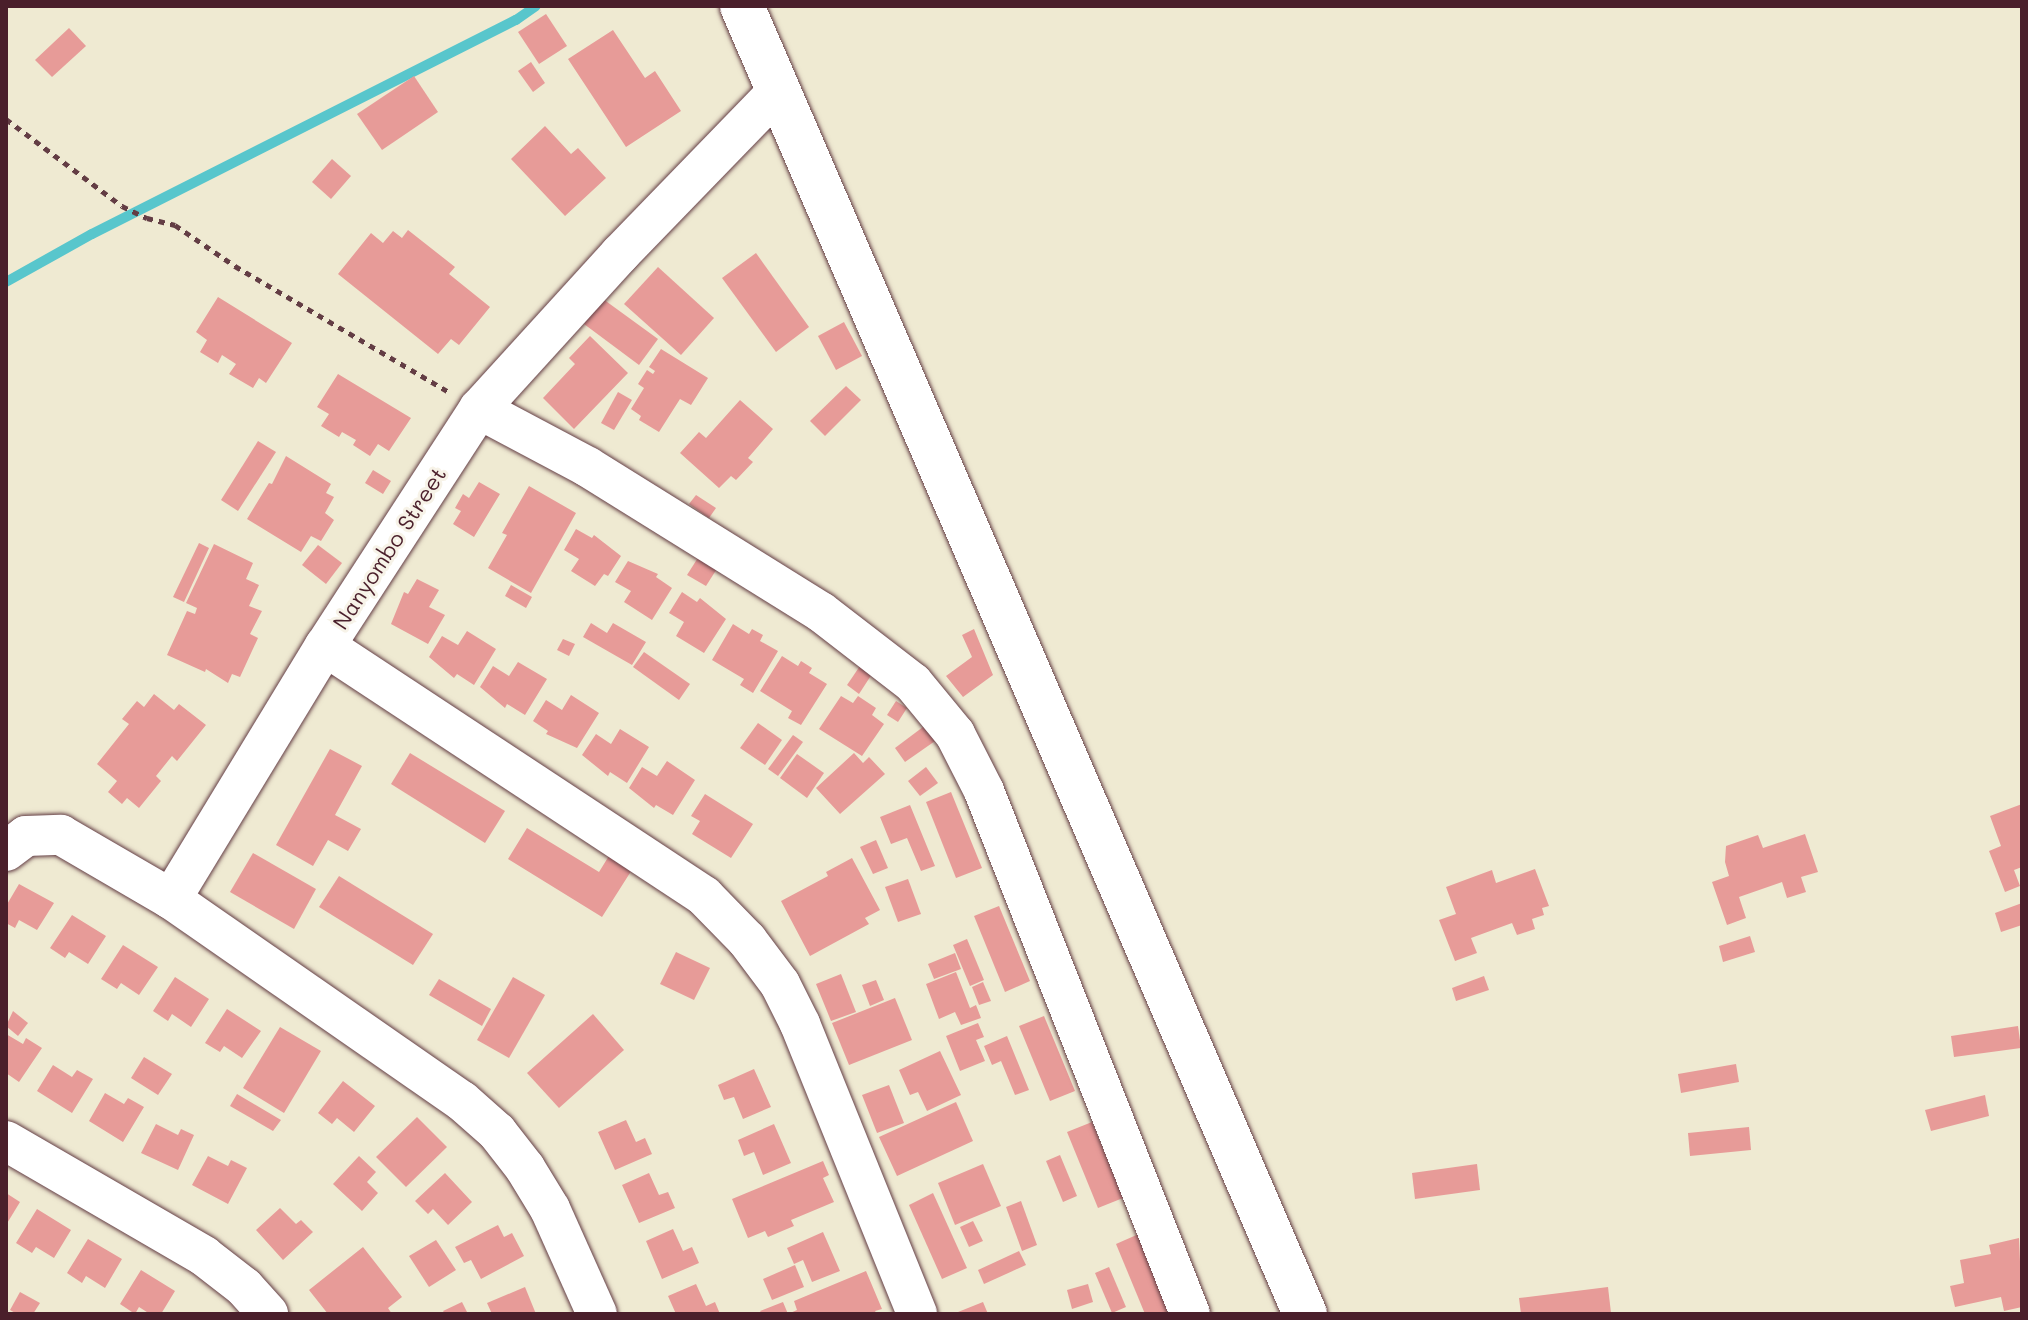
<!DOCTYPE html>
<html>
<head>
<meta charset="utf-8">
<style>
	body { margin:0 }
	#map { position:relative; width:2028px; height:1320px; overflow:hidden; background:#efead2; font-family:Mali,sans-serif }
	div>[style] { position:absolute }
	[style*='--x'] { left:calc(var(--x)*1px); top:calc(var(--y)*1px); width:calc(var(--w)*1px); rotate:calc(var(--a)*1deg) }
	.stream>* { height:10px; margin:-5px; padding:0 5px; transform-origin:5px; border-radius:5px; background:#58c6cc }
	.building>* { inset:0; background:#e79b98 }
	.path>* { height:5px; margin-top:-2.5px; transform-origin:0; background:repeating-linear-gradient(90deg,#633d44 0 6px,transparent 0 12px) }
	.roads { filter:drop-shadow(0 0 2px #633d44) drop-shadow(0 0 2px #633d44) }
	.minor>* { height:40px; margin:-20px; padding:0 20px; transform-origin:20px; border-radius:20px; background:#fff }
	.tertiary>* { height:44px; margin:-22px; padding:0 22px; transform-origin:22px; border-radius:22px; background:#fff }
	span { translate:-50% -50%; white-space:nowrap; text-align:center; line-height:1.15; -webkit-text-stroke:6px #f7f3e8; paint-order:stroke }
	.street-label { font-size:22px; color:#4a1f2b }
	.frame { position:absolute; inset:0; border:8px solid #4a1f2b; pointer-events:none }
</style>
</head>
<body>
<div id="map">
	<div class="stream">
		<i style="--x:6;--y:282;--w:98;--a:-29.2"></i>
		<i style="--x:92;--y:234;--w:475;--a:-26.8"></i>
		<i style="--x:516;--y:20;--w:24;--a:-35"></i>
	</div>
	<div class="building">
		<i style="clip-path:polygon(546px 14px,567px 46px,539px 64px,518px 32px)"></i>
		<i style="clip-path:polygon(69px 28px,86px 46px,52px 77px,35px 60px)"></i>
		<i style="clip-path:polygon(613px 30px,645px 78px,655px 71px,681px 111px,626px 147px,568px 59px)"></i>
		<i style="clip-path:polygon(531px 62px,545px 83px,533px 92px,518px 71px)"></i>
		<i style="clip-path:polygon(414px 76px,438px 112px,382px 150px,357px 114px)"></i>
		<i style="clip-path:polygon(545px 126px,571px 154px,578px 148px,606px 178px,565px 216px,511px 159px)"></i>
		<i style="clip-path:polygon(332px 159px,351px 176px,331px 199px,312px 182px)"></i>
		<i style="clip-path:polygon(408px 230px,455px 267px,449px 274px,490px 307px,459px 345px,451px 339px,438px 354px,338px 274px,371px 233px,383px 243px,393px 231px,402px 238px)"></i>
		<i style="clip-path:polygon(756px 253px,809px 327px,776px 352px,722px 278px)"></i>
		<i style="clip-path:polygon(658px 267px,714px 318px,681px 355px,624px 304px)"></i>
		<i style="clip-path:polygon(218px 297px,292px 343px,266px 383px,259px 378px,253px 388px,229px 374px,236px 364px,222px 355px,218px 363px,200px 352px,207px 340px,196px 332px)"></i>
		<i style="clip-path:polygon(603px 299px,658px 339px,639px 365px,584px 324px)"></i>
		<i style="clip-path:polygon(844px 322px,862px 356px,836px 370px,818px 336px)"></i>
		<i style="clip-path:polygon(590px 336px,628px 373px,574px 429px,543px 398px,575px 364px,569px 358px)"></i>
		<i style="clip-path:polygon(661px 349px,708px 378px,691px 405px,680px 399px,659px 432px,639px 420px,641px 416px,631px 409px,644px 388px,638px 384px,647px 370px,653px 374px,655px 371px,649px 367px)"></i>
		<i style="clip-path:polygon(338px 374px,411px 418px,389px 451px,378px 444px,370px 456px,353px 445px,356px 440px,342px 432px,339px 437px,321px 426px,329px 414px,317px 407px)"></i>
		<i style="clip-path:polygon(846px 386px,861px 400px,825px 436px,810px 421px)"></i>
		<i style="clip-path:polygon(618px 392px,632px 400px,614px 430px,601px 423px)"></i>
		<i style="clip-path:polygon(740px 400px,773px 429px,748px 458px,753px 462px,736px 480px,731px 476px,719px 488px,680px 453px,699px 432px,706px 438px)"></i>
		<i style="clip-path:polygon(258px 441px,276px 452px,238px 511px,221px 500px)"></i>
		<i style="clip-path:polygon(286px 456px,331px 484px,326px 493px,334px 497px,325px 513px,334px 520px,321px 541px,311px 536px,301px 552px,247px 519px,269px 483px,272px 484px)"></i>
		<i style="clip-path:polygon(373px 470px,391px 481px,383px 494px,365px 483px)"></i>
		<i style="clip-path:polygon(479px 482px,500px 494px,474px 537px,453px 524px,461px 511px,455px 508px,463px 494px,469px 498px)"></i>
		<i style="clip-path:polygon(529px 486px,576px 513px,531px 593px,488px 568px,507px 535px,502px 533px)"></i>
		<i style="clip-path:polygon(696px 495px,716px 508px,709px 518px,689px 504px)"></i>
		<i style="clip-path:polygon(576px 529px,592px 538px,594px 535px,621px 556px,608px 576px,604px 574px,595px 586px,571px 571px,579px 559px,564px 550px)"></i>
		<i style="clip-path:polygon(199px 543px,209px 548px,184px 602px,173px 597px)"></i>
		<i style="clip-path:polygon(214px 544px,253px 563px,246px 579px,259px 585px,249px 606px,262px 611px,250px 634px,258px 638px,240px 677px,232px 674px,228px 683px,206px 669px,205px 672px,167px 655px,187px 611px,195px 614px,197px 608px,186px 603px)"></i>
		<i style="clip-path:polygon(318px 545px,342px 563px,326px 584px,302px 565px)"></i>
		<i style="clip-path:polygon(701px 553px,720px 564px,706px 586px,687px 575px)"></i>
		<i style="clip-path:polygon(628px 561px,658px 574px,656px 577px,672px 588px,652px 620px,624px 602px,631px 591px,615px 582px)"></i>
		<i style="clip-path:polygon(417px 579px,439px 590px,429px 607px,445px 615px,428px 644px,391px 624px,404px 592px,408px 594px)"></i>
		<i style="clip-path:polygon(511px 585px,532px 597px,526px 608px,505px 596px)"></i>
		<i style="clip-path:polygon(682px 592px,697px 602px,700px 598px,726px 619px,704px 653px,676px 636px,684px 622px,669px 613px)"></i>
		<i style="clip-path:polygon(591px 623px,607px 633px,613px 623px,646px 642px,632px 665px,583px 637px)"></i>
		<i style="clip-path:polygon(733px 624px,749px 634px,752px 629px,763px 635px,760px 641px,778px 651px,753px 693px,740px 685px,744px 679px,712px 660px)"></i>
		<i style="clip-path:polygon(974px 629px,993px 675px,963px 697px,946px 676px,972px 657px,962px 635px)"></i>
		<i style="clip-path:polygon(467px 631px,496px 649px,474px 685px,457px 674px,454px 678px,429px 657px,442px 636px,458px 645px)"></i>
		<i style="clip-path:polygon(563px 639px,575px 644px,569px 656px,557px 650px)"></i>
		<i style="clip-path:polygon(644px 652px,690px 684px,679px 700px,633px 667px)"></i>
		<i style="clip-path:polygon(782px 656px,798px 666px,801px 661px,812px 668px,809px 673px,827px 684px,801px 725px,788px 718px,792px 711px,760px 691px)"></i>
		<i style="clip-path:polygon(518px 662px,547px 679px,525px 715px,507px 704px,505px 708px,480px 687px,493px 666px,509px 676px)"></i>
		<i style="clip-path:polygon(860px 666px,872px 674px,859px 694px,847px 685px)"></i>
		<i style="clip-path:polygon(154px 694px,174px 710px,179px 704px,206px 725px,177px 761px,172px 756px,156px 776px,161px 781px,139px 808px,127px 798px,122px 804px,108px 792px,117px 781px,97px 764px,129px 724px,122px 719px,137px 701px,144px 707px)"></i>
		<i style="clip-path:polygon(571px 695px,599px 713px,577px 748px,546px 734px,548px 731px,533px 721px,546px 700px,562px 710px)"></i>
		<i style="clip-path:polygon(841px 696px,853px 703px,858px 696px,876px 708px,872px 715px,884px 724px,862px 756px,819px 729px)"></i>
		<i style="clip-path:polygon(896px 701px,907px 708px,898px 722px,887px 715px)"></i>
		<i style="clip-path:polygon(758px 723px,782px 740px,765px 765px,740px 748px)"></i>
		<i style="clip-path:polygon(927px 724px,938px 739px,905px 762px,895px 748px)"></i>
		<i style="clip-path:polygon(620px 729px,649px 747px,627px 783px,610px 772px,608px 776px,582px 755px,596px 734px,611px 744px)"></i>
		<i style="clip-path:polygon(793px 735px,803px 742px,778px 776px,768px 769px)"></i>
		<i style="clip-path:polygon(330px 749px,362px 766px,335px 815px,361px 829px,348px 851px,328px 840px,313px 866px,276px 845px)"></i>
		<i style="clip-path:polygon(410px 753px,505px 811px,485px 843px,391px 784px)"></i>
		<i style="clip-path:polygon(854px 753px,863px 763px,869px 757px,885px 774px,840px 814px,816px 788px)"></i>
		<i style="clip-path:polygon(797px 754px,824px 773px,807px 798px,780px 778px)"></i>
		<i style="clip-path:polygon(667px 761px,695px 780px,673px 815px,656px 805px,654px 808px,629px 788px,642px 767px,657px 776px)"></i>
		<i style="clip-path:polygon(926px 767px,938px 783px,920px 796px,908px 781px)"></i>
		<i style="clip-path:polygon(951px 792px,982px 868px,956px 878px,926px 802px)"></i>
		<i style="clip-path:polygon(705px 794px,753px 824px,731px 858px,692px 834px,700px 821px,691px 816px)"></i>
		<i style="clip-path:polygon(2022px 804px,2022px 867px,2014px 870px,2020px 886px,2005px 892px,1989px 851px,2001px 846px,1990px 816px)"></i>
		<i style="clip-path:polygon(910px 805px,935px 866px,921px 871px,907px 838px,891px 844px,880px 817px)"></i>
		<i style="clip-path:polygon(527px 828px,599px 872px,612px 851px,635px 865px,602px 917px,508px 859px)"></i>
		<i style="clip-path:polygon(1805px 834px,1818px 872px,1801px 877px,1806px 892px,1787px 898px,1782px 882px,1739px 897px,1746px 918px,1727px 925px,1712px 882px,1729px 876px,1725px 862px,1726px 846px,1758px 835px,1763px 848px)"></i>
		<i style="clip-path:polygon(876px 840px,888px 868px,873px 874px,860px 847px)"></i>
		<i style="clip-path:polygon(253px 853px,316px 889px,294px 929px,230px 892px)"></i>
		<i style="clip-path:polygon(852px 858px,880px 910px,865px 918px,869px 924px,810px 956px,781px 901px,828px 876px,826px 872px)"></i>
		<i style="clip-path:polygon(1535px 869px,1549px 906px,1542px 908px,1544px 915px,1532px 919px,1535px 929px,1517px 935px,1512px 923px,1471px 938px,1477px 953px,1455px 961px,1439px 920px,1456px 914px,1446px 887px,1492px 870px,1496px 883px)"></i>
		<i style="clip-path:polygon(339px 876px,433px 934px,413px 965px,319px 907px)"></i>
		<i style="clip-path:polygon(908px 879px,921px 914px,898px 922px,885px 887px)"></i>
		<i style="clip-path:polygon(19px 884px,54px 903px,37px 930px,19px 920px,15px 928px,6px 923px,6px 906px)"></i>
		<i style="clip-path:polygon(2022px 903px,2022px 925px,2001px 932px,1995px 913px)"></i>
		<i style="clip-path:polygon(999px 906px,1030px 981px,1005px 992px,974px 916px)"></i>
		<i style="clip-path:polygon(72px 915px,106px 936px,88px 964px,69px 952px,65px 958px,50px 948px)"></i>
		<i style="clip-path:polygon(1750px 936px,1755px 952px,1723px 962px,1719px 946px)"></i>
		<i style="clip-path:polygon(967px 939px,984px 980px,970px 986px,953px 945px)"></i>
		<i style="clip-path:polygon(123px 945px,158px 967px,139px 995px,121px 983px,117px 989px,101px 979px)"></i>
		<i style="clip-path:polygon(676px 952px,710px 968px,694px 1000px,660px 984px)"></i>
		<i style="clip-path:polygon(955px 953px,961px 969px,934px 979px,928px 964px)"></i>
		<i style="clip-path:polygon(956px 972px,970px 1008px,976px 1005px,981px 1018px,961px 1025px,955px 1012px,939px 1019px,926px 984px)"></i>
		<i style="clip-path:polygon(841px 974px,856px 1012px,831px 1021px,816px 984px)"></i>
		<i style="clip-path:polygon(1484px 976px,1489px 990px,1456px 1001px,1452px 988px)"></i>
		<i style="clip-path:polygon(175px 977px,209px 999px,191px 1027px,172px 1014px,168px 1021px,153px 1011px)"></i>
		<i style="clip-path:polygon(513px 977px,545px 995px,509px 1058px,477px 1040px)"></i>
		<i style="clip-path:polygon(439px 979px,491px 1009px,482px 1026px,429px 995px)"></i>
		<i style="clip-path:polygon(876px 980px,884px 1000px,870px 1006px,862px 985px)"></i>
		<i style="clip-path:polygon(983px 982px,991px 1001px,979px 1005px,972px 987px)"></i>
		<i style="clip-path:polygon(895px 998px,912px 1040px,849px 1065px,832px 1023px)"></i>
		<i style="clip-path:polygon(227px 1009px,261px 1031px,242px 1058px,224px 1046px,220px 1052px,205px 1043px)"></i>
		<i style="clip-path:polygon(13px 1011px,28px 1023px,18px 1036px,6px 1026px)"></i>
		<i style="clip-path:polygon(593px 1014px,624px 1050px,559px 1108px,527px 1073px)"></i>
		<i style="clip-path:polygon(1044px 1016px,1075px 1091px,1050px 1101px,1019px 1026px)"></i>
		<i style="clip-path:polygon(978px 1023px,984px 1037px,976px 1040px,985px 1061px,960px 1071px,946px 1036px)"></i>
		<i style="clip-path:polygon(2018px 1026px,2021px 1048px,1954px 1057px,1951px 1036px)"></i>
		<i style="clip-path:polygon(280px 1027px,321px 1051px,284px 1113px,243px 1088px)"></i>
		<i style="clip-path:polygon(6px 1034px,23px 1044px,26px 1038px,42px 1048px,19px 1082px,6px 1073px)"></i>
		<i style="clip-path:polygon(1007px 1036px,1029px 1090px,1015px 1095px,1001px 1061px,992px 1065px,984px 1046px)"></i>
		<i style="clip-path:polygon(940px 1051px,961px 1095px,927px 1111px,918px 1092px,910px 1095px,899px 1070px)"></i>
		<i style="clip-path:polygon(144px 1057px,172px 1074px,158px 1095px,131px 1078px)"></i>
		<i style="clip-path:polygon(1736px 1064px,1739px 1082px,1681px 1093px,1678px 1074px)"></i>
		<i style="clip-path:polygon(53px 1065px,72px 1077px,77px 1070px,93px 1079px,72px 1113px,37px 1091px)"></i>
		<i style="clip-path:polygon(754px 1069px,771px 1107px,743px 1119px,734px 1097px,724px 1100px,718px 1085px)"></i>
		<i style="clip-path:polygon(343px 1081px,375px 1106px,354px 1132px,337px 1118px,332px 1124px,318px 1113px)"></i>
		<i style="clip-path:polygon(889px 1085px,904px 1123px,877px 1133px,862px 1095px)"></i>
		<i style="clip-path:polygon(105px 1093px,124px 1104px,128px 1098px,144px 1107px,123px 1142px,89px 1121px)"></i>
		<i style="clip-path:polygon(237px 1094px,281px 1120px,273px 1131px,230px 1106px)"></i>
		<i style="clip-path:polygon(1985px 1095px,1989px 1116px,1931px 1131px,1925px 1110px)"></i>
		<i style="clip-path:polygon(956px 1102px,973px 1141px,897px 1176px,879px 1137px)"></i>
		<i style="clip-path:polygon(417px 1117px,447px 1147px,406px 1187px,376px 1157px)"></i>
		<i style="clip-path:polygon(626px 1120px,636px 1142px,645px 1138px,652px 1154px,615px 1170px,598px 1132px)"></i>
		<i style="clip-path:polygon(1092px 1122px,1123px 1198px,1098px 1208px,1067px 1132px)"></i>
		<i style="clip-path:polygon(156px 1124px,178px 1135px,181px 1129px,194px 1135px,178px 1170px,141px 1153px)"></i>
		<i style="clip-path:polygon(774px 1124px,791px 1163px,763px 1175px,754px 1152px,744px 1156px,738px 1140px)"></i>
		<i style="clip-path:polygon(1749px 1127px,1751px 1150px,1690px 1156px,1688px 1133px)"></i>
		<i style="clip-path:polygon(1060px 1155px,1077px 1196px,1063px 1202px,1046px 1161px)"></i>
		<i style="clip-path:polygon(208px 1156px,228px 1166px,231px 1160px,247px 1168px,228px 1204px,192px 1185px)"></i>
		<i style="clip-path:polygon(359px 1156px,376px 1172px,367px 1182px,378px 1193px,362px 1211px,333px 1184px)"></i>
		<i style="clip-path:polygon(823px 1161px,829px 1175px,823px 1178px,834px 1202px,791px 1220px,794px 1226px,768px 1237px,765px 1231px,748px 1238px,732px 1199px)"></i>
		<i style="clip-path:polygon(983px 1164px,1001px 1206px,955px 1225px,938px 1183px)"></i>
		<i style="clip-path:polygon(1477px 1164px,1480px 1190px,1415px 1199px,1412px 1173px)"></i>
		<i style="clip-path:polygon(445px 1173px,472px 1202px,448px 1225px,433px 1209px,428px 1214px,415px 1201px)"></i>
		<i style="clip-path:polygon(649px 1173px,659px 1195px,668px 1192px,675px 1208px,639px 1223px,622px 1185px)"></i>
		<i style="clip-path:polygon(6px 1193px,20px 1202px,6px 1225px)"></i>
		<i style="clip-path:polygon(933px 1193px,967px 1268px,942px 1279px,909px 1205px)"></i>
		<i style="clip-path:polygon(1021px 1201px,1037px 1245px,1022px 1251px,1006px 1207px)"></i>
		<i style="clip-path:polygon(280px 1208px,296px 1224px,301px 1220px,313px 1232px,283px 1260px,256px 1230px)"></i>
		<i style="clip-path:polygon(37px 1209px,71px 1230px,54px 1258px,36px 1247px,32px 1253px,16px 1243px)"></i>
		<i style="clip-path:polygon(973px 1221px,983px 1241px,969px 1247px,960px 1227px)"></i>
		<i style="clip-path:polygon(498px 1225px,504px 1237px,512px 1233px,524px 1256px,481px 1279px,471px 1260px,464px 1263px,455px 1247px)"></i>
		<i style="clip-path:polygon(673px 1229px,683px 1251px,692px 1247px,699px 1263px,662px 1279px,646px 1241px)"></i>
		<i style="clip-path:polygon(823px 1232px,840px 1271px,812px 1282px,803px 1260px,794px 1264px,787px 1248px)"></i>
		<i style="clip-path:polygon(1141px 1233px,1172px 1309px,1161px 1314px,1145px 1314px,1116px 1244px)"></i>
		<i style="clip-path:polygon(2019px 1238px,2022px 1307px,2004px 1311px,2001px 1297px,1955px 1307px,1950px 1286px,1964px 1283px,1960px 1260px,1991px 1254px,1989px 1245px)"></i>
		<i style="clip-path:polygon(88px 1239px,122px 1259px,105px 1288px,86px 1276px,82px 1283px,67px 1273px)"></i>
		<i style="clip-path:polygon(436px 1240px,456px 1270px,429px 1287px,409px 1256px)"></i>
		<i style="clip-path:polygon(363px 1247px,402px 1297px,388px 1308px,392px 1314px,328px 1314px,309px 1290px)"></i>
		<i style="clip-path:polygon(1019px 1251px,1026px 1265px,984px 1284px,978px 1270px)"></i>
		<i style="clip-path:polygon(795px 1265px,804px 1287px,772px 1300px,763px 1279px)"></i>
		<i style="clip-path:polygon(1109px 1267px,1126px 1307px,1112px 1313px,1095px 1273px)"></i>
		<i style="clip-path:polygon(141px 1270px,175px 1291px,161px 1314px,150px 1314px,139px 1307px,135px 1314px,120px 1304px)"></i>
		<i style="clip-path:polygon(866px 1271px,882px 1309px,875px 1311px,877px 1314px,762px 1314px,760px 1311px,783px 1302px,788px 1314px,797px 1310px,794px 1301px)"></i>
		<i style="clip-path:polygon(696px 1284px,706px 1306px,715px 1302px,720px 1314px,676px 1314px,668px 1296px)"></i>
		<i style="clip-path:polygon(1088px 1284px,1093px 1302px,1072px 1309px,1067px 1290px)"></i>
		<i style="clip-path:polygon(525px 1287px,536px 1314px,492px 1314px,487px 1303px)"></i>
		<i style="clip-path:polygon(1608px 1287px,1611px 1313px,1521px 1314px,1519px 1298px)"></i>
		<i style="clip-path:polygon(20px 1292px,40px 1303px,33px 1314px,17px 1314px,10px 1310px)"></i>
		<i style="clip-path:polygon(462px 1302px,468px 1314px,445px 1314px,443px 1311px)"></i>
		<i style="clip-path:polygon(983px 1302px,988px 1314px,953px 1314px)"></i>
	</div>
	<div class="path">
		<i style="--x:6;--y:119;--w:145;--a:36.9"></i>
		<i style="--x:122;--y:206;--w:28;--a:26"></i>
		<i style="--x:147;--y:218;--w:29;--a:14"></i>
		<i style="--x:175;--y:225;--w:73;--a:34.3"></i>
		<i style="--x:235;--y:266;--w:248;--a:30.5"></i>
	</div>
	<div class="roads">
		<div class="minor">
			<i style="--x:479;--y:409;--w:123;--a:28"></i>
			<i style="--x:588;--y:467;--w:274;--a:31.9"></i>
			<i style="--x:821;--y:612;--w:116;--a:37.7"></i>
			<i style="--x:913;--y:683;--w:66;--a:50.5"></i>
			<i style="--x:955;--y:734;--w:64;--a:63"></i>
			<i style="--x:984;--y:791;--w:562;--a:68.5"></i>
			<i style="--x:325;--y:646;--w:454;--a:33.4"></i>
			<i style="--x:704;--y:896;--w:62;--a:45.7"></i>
			<i style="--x:747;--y:940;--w:55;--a:53.1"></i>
			<i style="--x:780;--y:984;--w:45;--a:63.4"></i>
			<i style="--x:800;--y:1024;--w:313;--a:68"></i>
			<i style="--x:6;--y:851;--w:25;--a:-37"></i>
			<i style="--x:26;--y:836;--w:35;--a:-2"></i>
			<i style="--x:61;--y:835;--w:127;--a:30.2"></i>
			<i style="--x:171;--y:899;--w:354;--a:34.8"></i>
			<i style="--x:462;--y:1101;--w:47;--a:41.5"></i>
			<i style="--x:497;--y:1132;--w:46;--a:52.1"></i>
			<i style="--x:525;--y:1168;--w:48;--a:58.6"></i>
			<i style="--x:550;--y:1209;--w:115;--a:65.9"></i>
			<i style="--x:171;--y:899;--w:296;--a:-58.7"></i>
			<i style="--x:325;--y:646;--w:283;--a:-57"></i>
			<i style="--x:479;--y:409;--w:210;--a:-47.7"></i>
			<i style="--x:620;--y:254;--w:227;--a:-45.9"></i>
			<i style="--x:6;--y:1141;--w:229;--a:30.1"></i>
			<i style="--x:204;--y:1256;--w:51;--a:37.8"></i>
			<i style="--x:244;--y:1287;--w:36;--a:48"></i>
		</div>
		<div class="tertiary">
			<i style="--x:742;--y:6;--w:1424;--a:66.71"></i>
		</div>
	</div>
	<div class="street-label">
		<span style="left:389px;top:548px;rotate:-57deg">Nanyombo Street</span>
	</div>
	<div class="frame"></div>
</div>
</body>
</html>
